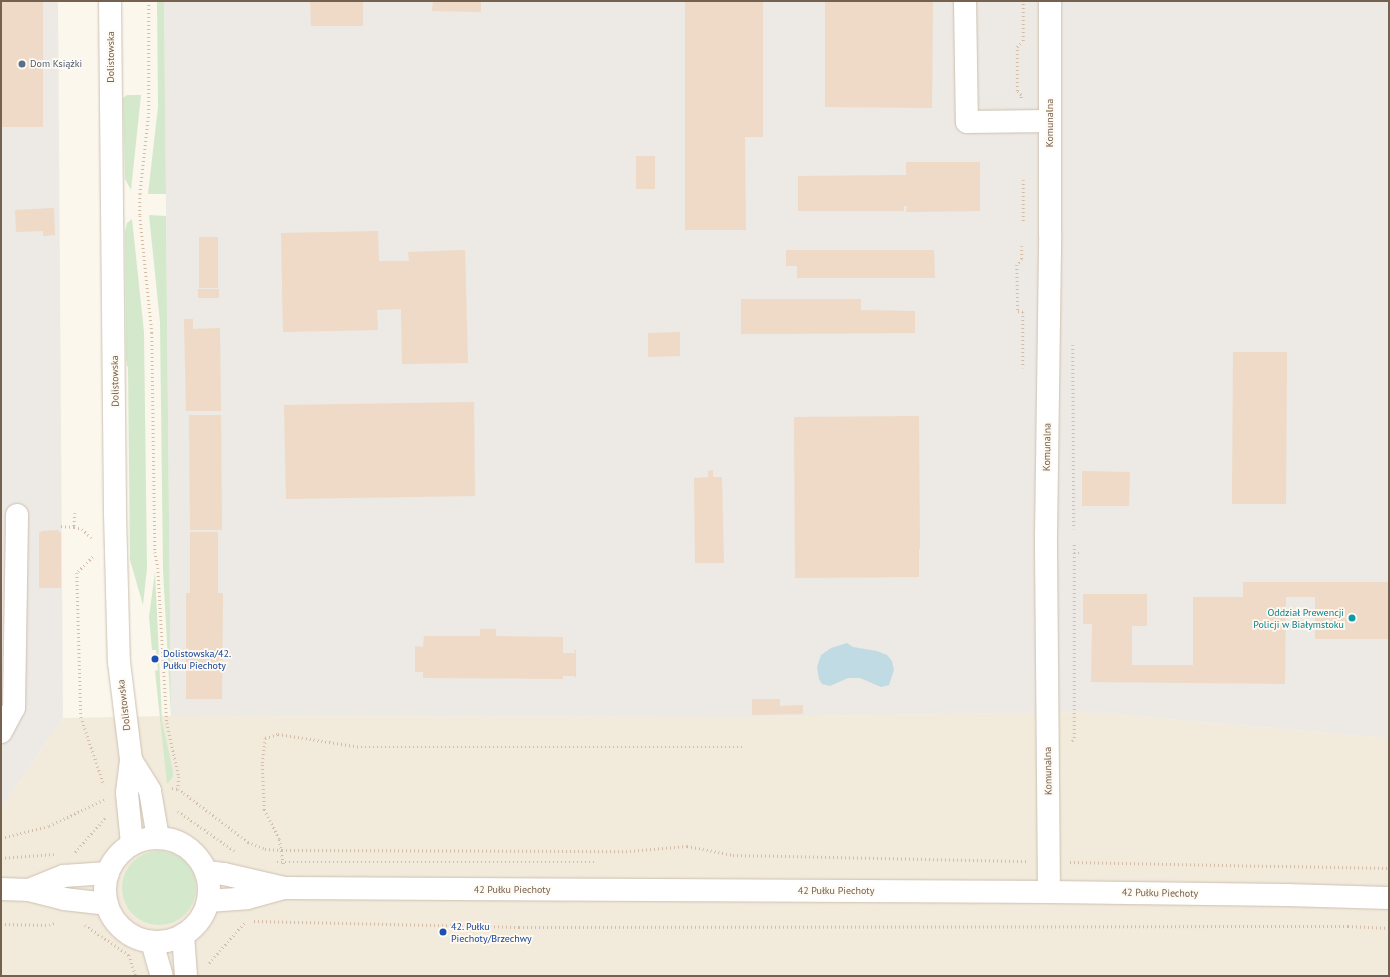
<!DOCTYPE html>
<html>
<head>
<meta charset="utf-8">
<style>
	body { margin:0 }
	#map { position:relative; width:1390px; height:977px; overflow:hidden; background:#fbf7ec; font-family:"PT Sans",sans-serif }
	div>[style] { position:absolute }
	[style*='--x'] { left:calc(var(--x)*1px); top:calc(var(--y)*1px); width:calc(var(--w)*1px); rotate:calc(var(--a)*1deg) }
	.residential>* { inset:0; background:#f2eadb }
	.industrial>* { inset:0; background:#ede9e4 }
	.green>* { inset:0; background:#d4e8cb }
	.round { border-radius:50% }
	.water>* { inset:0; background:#c1dbe4 }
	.building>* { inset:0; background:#eedac6 }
	.path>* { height:2.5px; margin-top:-1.25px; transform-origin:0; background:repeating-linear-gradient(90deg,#d4bda8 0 1px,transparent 0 4px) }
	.roads { filter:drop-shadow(0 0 1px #cdc0b2) drop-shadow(0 0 1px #cdc0b2) }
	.minor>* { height:22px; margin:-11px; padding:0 11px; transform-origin:11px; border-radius:11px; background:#fff }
	.minor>.ring { margin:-11px; padding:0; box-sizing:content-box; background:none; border:22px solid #fff; border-radius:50% }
	.dots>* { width:11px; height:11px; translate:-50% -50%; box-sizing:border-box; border:2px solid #fefaf2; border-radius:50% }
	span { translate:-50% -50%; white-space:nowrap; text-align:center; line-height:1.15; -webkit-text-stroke:3.5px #fefaf2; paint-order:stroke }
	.street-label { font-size:10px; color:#756150 }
	.service-label { font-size:10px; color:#4e5e75 }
	.left { translate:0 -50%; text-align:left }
	.culture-label { font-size:10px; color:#0d838f }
	.right { translate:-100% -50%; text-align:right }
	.transit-label { font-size:10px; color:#164399 }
	.frame { position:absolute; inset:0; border:2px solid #756150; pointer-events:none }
</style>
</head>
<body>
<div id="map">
	<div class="residential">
		<i style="clip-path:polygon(1084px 712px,1389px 738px,1389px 976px,1px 976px,1px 809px,63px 718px,171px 716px,744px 717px)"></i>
	</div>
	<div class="industrial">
		<i style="clip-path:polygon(1px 1px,58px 1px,63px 718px,1px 809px)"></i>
		<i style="clip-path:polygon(164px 1px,1389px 1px,1389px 738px,1084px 712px,744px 717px,171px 716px)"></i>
	</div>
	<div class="green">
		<i style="clip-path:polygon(157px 1px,164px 1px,166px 194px,148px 194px,158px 107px)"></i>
		<i style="clip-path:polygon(127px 95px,141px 95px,131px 190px,125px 179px,123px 98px)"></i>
		<i style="clip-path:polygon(149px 215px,166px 216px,171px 716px,163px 570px,160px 322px)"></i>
		<i style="clip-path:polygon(132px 219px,144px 332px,147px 568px,143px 605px,130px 560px,128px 367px,127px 366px,126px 357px,125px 231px,127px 223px)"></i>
		<i style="clip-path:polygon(155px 572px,162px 721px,173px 771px,173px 777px,167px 784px,155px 671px,158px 670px,156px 650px,152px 650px,149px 617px)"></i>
		<i class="round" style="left:122px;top:851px;width:74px;height:74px"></i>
	</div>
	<div class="water">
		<i style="clip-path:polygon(847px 643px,853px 647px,877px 651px,887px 655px,892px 661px,894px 670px,889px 685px,881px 687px,860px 678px,848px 678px,830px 686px,822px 684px,819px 679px,817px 667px,821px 655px,831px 648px)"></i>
	</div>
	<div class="building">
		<i style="clip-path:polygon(1px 1px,43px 1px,43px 127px,1px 127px)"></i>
		<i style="clip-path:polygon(310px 1px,363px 1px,363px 26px,311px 26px)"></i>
		<i style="clip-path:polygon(433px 1px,481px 1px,481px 12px,432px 11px)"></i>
		<i style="clip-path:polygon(685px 1px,763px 1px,763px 137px,745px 137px,746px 230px,685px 230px)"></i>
		<i style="clip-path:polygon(825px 1px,933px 1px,932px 108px,825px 107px)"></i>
		<i style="clip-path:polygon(636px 156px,655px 156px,655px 189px,636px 189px)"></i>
		<i style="clip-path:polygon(906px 162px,980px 162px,980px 211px,906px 212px,907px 206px,904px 206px,904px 211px,798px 211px,798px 176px,906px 175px)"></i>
		<i style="clip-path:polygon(54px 208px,55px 235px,43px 236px,43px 231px,16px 232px,15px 210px)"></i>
		<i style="clip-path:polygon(378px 231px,379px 261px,409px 261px,408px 252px,465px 250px,468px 363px,402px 364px,401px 309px,377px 310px,378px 330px,283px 332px,281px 233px)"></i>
		<i style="clip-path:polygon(199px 237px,218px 237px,218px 288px,199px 288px)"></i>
		<i style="clip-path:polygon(786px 250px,934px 250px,935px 278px,797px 278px,797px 266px,786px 266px)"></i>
		<i style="clip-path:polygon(198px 289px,219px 289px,219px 298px,198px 298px)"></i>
		<i style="clip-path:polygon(741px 299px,861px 299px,861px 310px,915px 311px,915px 333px,741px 334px)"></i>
		<i style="clip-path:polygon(184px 319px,193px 319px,193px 329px,220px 328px,221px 411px,186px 411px)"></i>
		<i style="clip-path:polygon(680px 332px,680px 356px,648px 357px,648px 333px)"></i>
		<i style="clip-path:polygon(1233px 352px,1287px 352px,1286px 504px,1232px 504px)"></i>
		<i style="clip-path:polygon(474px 402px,475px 496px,286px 499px,284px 405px)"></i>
		<i style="clip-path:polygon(189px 415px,221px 415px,222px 530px,190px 530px)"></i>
		<i style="clip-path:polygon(919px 416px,920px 549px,919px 549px,919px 577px,795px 578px,794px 417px)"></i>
		<i style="clip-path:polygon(713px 470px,713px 477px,722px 477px,724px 563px,695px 563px,694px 478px,708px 477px,708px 471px)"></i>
		<i style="clip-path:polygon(1082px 471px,1130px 472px,1129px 506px,1082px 506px)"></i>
		<i style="clip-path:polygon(58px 530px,61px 534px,61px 588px,39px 588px,39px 533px,42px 531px)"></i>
		<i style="clip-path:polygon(190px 532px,218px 532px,218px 593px,223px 593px,222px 699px,186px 699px,186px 593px,190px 593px)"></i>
		<i style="clip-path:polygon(1243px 582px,1389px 582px,1389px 639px,1315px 639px,1315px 597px,1286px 597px,1285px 684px,1091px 682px,1092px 624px,1083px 624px,1083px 594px,1147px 594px,1147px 626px,1132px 626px,1132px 665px,1193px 665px,1193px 597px,1243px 597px)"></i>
		<i style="clip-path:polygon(480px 629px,496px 629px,496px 636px,563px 637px,563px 653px,575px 653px,574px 650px,576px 650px,576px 678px,574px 676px,563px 676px,563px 679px,423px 678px,423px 672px,415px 672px,415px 646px,423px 647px,424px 636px,480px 636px)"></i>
		<i style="clip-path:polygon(752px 699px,780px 699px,780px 706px,803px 705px,803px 714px,752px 715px)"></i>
	</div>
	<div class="path">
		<i style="--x:149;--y:1;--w:112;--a:90"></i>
		<i style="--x:149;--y:113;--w:81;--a:96.3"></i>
		<i style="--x:140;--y:194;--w:22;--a:90"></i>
		<i style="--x:140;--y:216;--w:118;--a:84.1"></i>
		<i style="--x:152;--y:333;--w:219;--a:89.2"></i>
		<i style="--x:155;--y:552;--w:16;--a:79"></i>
		<i style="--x:158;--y:568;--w:155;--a:86.7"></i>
		<i style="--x:167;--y:723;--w:55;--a:77.5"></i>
		<i style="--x:179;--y:777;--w:12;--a:95"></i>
		<i style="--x:1021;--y:98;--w:3;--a:-90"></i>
		<i style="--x:1021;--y:95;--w:6;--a:-135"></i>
		<i style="--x:1017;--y:91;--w:44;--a:-90"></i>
		<i style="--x:1017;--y:47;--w:8;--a:-45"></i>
		<i style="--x:1023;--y:41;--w:40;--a:-90"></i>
		<i style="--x:1023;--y:221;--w:41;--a:-90"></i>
		<i style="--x:1022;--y:246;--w:13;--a:90"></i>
		<i style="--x:1022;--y:259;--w:8;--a:130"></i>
		<i style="--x:1017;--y:265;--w:46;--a:88.8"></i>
		<i style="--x:1018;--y:311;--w:5;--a:11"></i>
		<i style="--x:1023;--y:312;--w:56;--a:90"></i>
		<i style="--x:1073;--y:345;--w:184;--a:89.7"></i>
		<i style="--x:75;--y:513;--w:14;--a:94"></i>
		<i style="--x:74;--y:527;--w:8;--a:14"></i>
		<i style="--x:82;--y:529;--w:13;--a:42"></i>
		<i style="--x:61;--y:526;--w:13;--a:4"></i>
		<i style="--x:1074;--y:553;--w:8;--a:0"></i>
		<i style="--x:93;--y:557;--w:23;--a:135"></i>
		<i style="--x:77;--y:573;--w:144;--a:88.4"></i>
		<i style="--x:81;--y:717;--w:72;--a:71.3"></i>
		<i style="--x:1072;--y:741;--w:4;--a:-56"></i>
		<i style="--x:1074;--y:738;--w:194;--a:-90"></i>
		<i style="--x:172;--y:788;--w:6;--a:9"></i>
		<i style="--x:178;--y:789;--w:7;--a:34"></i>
		<i style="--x:184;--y:793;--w:81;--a:37.4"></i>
		<i style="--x:248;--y:842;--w:18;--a:22"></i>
		<i style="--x:265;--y:849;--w:17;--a:3"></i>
		<i style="--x:282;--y:850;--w:348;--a:0.2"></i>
		<i style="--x:630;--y:851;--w:57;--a:-5"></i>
		<i style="--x:687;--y:846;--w:47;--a:11.1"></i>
		<i style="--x:733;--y:855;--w:294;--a:1.2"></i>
		<i style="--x:178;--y:811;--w:71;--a:35.3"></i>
		<i style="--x:1;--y:838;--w:49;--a:-14"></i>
		<i style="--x:49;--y:826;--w:62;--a:-25.7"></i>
		<i style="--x:75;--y:852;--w:47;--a:-48.5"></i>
		<i style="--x:1;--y:858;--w:53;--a:-4.3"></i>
		<i style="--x:277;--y:862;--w:317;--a:0"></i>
		<i style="--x:1070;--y:862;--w:319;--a:1.1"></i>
		<i style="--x:283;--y:864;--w:25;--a:-99"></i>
		<i style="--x:279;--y:839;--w:33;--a:-117"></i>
		<i style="--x:264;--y:810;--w:47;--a:-92.4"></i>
		<i style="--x:262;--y:763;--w:25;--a:-83"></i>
		<i style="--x:265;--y:738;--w:14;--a:-17"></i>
		<i style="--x:278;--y:734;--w:84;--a:8.9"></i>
		<i style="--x:361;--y:747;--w:384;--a:0"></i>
		<i style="--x:254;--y:921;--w:265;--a:1.3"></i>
		<i style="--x:519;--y:927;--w:829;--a:-0.07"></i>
		<i style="--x:1348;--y:926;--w:41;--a:2.8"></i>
		<i style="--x:1;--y:924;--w:48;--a:1.2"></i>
		<i style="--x:49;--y:925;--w:8;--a:-23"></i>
		<i style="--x:85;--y:925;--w:53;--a:34.3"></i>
		<i style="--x:129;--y:955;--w:22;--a:72"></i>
		<i style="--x:209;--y:963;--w:55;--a:-48.7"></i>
	</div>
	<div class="roads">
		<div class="minor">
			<i style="--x:110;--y:1;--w:513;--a:89.44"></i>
			<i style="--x:115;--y:514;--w:148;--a:88.5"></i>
			<i style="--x:119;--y:662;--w:99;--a:83"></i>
			<i style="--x:131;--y:760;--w:33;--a:97"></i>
			<i style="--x:127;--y:793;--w:51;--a:84.4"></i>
			<i style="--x:965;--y:1;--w:121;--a:89.1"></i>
			<i style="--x:967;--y:122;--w:83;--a:-0.7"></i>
			<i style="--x:1;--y:732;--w:27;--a:-62"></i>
			<i style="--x:14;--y:708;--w:193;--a:-89.1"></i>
			<i style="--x:131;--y:760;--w:36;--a:58"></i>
			<i style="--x:150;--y:791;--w:48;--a:80.3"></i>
			<i class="ring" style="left:105px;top:838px;width:82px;height:82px"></i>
			<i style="--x:206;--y:872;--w:18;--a:6"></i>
			<i style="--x:224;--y:874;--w:62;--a:13.1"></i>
			<i style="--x:284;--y:888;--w:765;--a:0.3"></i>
			<i style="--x:1049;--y:892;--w:237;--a:0.7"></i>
			<i style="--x:1286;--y:895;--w:103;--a:1.7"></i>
			<i style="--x:1;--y:889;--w:28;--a:2"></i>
			<i style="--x:29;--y:890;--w:36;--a:14"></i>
			<i style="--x:64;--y:899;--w:43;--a:6.6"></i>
			<i style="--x:29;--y:890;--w:38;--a:-22"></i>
			<i style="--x:64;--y:876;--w:44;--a:-3.9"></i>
			<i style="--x:1049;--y:892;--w:356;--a:-90.5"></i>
			<i style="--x:1046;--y:536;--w:302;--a:-89.2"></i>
			<i style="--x:1050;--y:234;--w:233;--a:-90"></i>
			<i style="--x:208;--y:901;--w:39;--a:-4"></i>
			<i style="--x:247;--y:898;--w:35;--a:-15"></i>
			<i style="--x:183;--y:935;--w:41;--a:85.8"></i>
			<i style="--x:152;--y:942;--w:35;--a:74"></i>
		</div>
	</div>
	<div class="dots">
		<i style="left:22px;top:64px;background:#5c6f8a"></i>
		<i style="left:1352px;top:618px;background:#0f9aa8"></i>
		<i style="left:155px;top:659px;background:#1a4fb4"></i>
		<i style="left:443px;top:932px;background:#1a4fb4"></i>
	</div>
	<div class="street-label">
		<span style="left:111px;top:57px;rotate:-90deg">Dolistowska</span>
		<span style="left:1050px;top:123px;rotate:-90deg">Komunalna</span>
		<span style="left:115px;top:381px;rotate:-91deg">Dolistowska</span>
		<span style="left:1047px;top:447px;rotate:-89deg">Komunalna</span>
		<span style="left:124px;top:705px;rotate:-97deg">Dolistowska</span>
		<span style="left:1048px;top:771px;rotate:-91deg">Komunalna</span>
		<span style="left:512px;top:890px">42 Pułku Piechoty</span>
		<span style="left:836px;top:891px">42 Pułku Piechoty</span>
		<span style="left:1160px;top:893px;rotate:1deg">42 Pułku Piechoty</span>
	</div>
	<div class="service-label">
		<span class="left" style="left:30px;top:64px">Dom Książki</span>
	</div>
	<div class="culture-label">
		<span class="right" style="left:1344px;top:618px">Oddział Prewencji<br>Policji w Białymstoku</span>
	</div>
	<div class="transit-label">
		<span class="left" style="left:163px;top:659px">Dolistowska/42.<br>Pułku Piechoty</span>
		<span class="left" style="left:451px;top:932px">42. Pułku<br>Piechoty/Brzechwy</span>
	</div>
	<div class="frame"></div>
</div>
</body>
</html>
